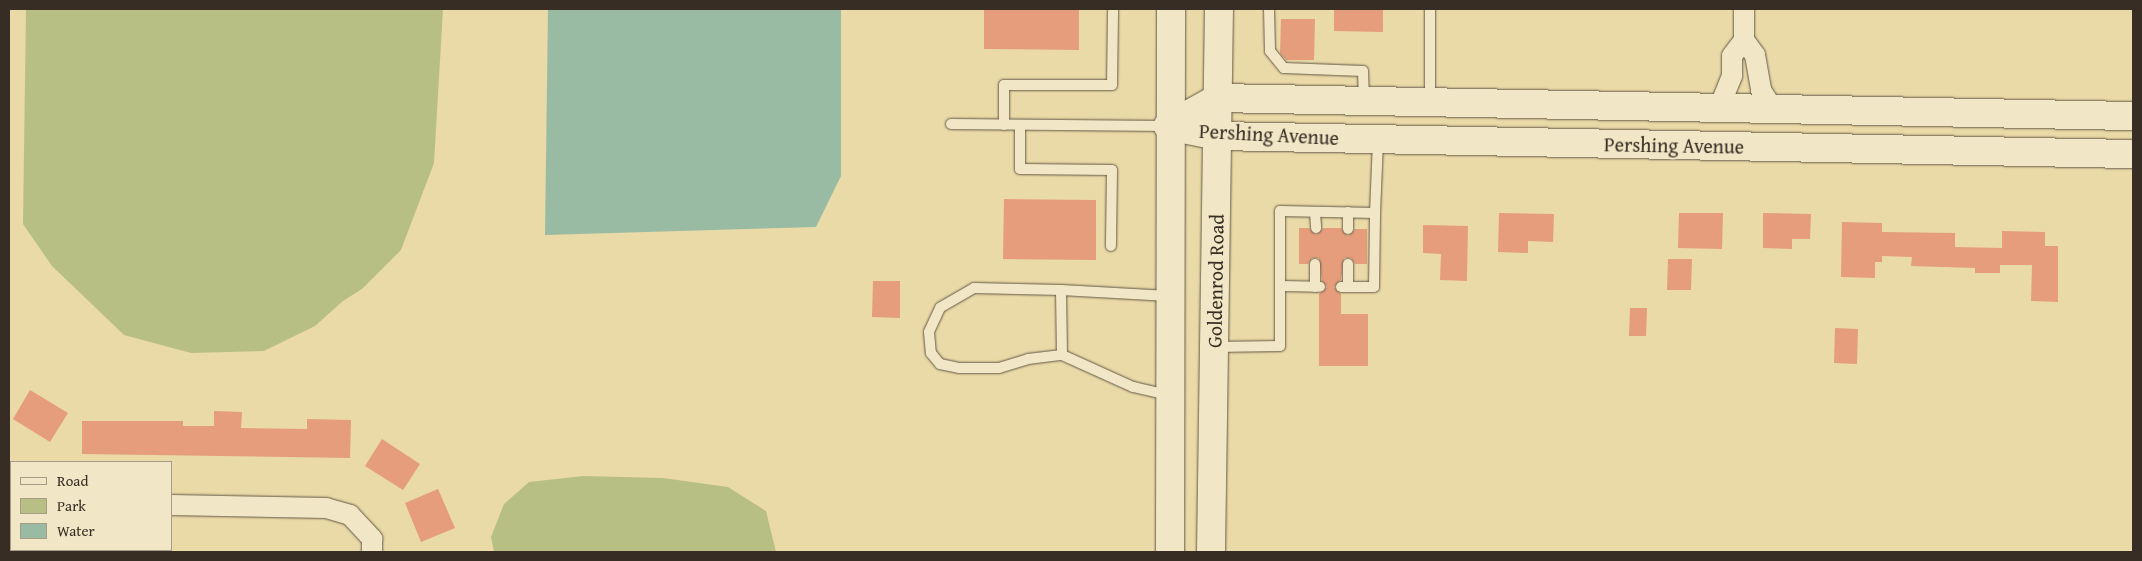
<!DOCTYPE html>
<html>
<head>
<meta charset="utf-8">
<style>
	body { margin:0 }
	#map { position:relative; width:2142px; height:561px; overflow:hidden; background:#eadaa7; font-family:"Gentium Book Plus",serif }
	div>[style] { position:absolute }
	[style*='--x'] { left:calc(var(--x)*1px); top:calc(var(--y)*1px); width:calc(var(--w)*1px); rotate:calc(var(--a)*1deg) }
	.green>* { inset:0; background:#b8bf85 }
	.water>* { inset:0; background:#99bba3 }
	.building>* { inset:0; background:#e59d7c }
	.roads { filter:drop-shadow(0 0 1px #645846) drop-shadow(0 0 1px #645846) }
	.lane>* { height:10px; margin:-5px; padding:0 5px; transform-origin:5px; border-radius:5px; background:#f1e7c6 }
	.street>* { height:20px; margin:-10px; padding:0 10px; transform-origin:10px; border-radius:10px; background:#f1e7c6 }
	.secondary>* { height:28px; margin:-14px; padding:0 14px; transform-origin:14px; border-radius:14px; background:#f1e7c6 }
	span { translate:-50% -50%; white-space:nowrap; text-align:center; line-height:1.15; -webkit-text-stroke:4px #f1e7c6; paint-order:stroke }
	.street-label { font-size:20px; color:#372d25 }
	.frame { position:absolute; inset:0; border:10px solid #372d25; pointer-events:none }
	.legend { position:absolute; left:10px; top:461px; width:162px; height:90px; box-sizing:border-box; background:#f1e7c6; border:1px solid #a79d86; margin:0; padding:6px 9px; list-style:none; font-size:15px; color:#372d25 }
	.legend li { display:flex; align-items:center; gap:10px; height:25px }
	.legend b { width:25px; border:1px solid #a79d86 }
</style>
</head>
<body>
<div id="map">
	<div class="green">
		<i style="clip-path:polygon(26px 9px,443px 9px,434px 163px,401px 250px,362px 289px,343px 301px,315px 326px,264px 351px,191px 353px,124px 335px,52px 266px,23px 224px)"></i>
		<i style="clip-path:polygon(583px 476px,663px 478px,728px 487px,766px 511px,776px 552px,494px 552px,491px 537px,504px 504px,529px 482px)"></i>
	</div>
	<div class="water">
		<i style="clip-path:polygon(548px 9px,841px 9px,841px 176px,816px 227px,545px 235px)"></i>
	</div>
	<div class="building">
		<i style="clip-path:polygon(984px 9px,1079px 9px,1079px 50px,984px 49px)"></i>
		<i style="clip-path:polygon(1334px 9px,1383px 9px,1383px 32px,1334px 31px)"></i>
		<i style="clip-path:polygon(1281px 19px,1315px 19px,1314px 60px,1286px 60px,1280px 53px)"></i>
		<i style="clip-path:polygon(1004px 199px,1096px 200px,1096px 260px,1003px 259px)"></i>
		<i style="clip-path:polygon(1499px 213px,1554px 214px,1553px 242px,1528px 241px,1528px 253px,1498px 252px)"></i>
		<i style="clip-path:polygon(1679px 213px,1723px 213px,1722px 249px,1678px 248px)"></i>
		<i style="clip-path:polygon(1763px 213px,1811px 214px,1810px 239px,1792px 239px,1792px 249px,1763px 248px)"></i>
		<i style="clip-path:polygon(1842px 222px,1882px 223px,1882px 232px,1955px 233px,1955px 247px,2002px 248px,2002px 231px,2045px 232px,2045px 246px,2058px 246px,2058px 302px,2031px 301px,2032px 265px,2000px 265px,2000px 273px,1975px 273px,1975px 268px,1911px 266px,1912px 257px,1882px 256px,1882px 262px,1875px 262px,1875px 278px,1841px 277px)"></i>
		<i style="clip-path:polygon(1423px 225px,1468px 226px,1467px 281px,1440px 280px,1441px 254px,1423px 253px)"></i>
		<i style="clip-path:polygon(1299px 228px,1309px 228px,1316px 235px,1323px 228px,1341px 228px,1348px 236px,1355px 229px,1367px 229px,1367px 264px,1355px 264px,1351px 258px,1344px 258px,1341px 280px,1334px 287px,1341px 294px,1341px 314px,1368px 314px,1368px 366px,1319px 366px,1319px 294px,1327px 287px,1322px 281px,1319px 258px,1312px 258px,1308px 264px,1299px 264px)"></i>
		<i style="clip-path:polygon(1668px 259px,1692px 259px,1691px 290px,1667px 290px)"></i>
		<i style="clip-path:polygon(873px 281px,900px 281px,900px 318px,872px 317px)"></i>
		<i style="clip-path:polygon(1630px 308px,1647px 308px,1646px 336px,1629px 336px)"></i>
		<i style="clip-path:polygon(1835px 328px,1858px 329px,1857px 364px,1834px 363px)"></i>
		<i style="clip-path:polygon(30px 390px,68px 413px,50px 442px,13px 419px)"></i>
		<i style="clip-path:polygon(214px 411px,242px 412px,241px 428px,307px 429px,307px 419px,351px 420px,350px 458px,82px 454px,82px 421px,183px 421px,183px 426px,214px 426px)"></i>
		<i style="clip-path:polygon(382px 439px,420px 464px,403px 490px,365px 466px)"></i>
		<i style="clip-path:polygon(438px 489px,455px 528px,421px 542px,405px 503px)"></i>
	</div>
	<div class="roads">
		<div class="lane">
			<i style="--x:1269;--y:9;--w:42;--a:88.6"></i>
			<i style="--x:1270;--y:51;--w:22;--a:51"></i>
			<i style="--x:1284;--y:68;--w:79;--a:2.2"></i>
			<i style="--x:1363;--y:71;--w:30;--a:88"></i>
			<i style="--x:1430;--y:101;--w:92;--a:-90"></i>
			<i style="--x:951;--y:124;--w:216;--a:0.5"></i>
			<i style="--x:1004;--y:125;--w:40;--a:-90"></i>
			<i style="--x:1004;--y:85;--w:108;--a:0"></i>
			<i style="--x:1112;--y:85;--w:74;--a:-89.2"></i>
			<i style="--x:1020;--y:125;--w:44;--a:90"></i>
			<i style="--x:1020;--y:169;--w:92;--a:0.6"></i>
			<i style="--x:1112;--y:170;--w:76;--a:90.8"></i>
			<i style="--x:1315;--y:212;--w:16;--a:86"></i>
			<i style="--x:1348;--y:229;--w:17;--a:-90"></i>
			<i style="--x:1315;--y:264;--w:23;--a:90"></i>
			<i style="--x:1281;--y:286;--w:39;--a:1"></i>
			<i style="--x:1341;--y:287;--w:33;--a:0"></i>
			<i style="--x:1374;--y:287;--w:74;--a:-89.2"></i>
			<i style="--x:1348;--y:287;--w:23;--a:-90"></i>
			<i style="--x:1061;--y:290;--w:87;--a:-178.7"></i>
			<i style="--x:974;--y:288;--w:39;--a:150"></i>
			<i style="--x:940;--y:308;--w:26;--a:115"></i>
			<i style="--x:929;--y:332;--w:21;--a:85"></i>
			<i style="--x:931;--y:353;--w:14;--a:51"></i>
			<i style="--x:940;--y:364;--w:19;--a:12"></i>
			<i style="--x:959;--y:368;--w:40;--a:0"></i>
			<i style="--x:999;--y:368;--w:30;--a:-17"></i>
			<i style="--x:1028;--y:359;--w:34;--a:-7"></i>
			<i style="--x:1215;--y:347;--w:65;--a:-0.9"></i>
			<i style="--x:1280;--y:346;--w:135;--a:-90"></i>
			<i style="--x:1280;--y:211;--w:95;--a:1.2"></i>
			<i style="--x:1375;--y:213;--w:73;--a:-87.6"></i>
			<i style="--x:1168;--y:395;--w:36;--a:-167"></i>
			<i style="--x:1133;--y:387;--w:78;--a:-155.7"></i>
			<i style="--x:1062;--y:355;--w:65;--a:-90.9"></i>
			<i style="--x:1061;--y:290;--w:108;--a:3.2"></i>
		</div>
		<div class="street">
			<i style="--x:1744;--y:9;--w:31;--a:90"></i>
			<i style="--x:1719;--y:108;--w:35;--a:-68"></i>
			<i style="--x:1732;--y:76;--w:20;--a:-90"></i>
			<i style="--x:1732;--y:56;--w:20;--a:-53"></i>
			<i style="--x:1744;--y:40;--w:19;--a:54"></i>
			<i style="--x:1755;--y:55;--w:36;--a:80"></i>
			<i style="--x:1761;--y:90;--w:22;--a:58"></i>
			<i style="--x:9;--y:478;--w:2;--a:27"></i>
			<i style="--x:171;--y:505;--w:155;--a:1.1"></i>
			<i style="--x:326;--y:508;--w:25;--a:16"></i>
			<i style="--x:350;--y:515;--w:33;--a:47"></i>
			<i style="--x:372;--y:539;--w:13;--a:90"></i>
			<i style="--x:139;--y:552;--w:2;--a:-90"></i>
		</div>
		<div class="secondary">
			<i style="--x:1168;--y:126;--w:57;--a:-29.2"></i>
			<i style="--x:1218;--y:98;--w:915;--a:1.13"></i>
			<i style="--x:1168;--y:126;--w:51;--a:11.3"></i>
			<i style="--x:1218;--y:136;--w:915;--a:1.13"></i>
			<i style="--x:1170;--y:552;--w:543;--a:-89.89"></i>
			<i style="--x:1211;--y:552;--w:543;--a:-89.16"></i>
		</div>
	</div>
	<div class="street-label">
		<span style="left:1269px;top:134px;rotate:3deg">Pershing Avenue</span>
		<span style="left:1674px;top:145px;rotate:1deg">Pershing Avenue</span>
		<span style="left:1215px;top:281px;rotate:-89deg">Goldenrod Road</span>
	</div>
	<div class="frame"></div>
	<ul class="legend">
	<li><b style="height:6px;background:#f1e7c6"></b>Road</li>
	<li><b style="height:14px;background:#b8bf85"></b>Park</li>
	<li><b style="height:14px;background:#99bba3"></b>Water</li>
	</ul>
</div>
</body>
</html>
